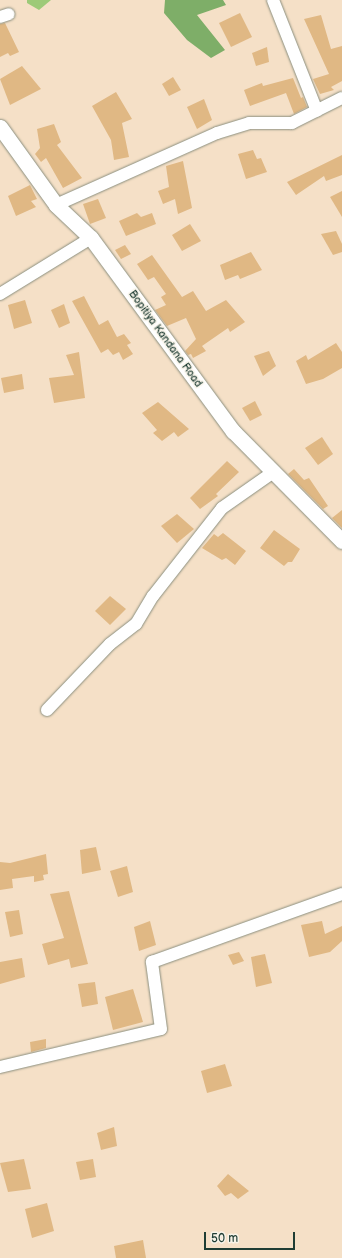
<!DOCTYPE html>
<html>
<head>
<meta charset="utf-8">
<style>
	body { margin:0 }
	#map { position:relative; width:342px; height:1258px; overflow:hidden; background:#f5e0c7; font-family:"Balsamiq Sans",sans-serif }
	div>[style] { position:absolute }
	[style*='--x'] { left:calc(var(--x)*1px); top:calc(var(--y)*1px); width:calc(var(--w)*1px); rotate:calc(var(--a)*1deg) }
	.green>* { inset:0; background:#9dca78 }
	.forest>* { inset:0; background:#7eae68 }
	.building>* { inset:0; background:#e0b884 }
	.roads { filter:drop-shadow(0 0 1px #8a8e7e) drop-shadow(0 0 1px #8a8e7e) }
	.minor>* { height:12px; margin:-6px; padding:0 6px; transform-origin:6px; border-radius:6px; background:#fff }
	.major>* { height:15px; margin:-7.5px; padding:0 7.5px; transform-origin:7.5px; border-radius:7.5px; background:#fff }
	span { translate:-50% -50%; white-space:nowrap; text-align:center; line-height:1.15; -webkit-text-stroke:3px #f7f3e8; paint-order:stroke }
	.street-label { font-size:11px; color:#1f3d34 }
	.scale { position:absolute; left:204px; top:1232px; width:91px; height:18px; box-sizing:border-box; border:2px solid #1f3d34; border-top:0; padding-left:5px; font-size:12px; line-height:14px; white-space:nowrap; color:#1f3d34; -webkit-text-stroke:3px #f7f3e8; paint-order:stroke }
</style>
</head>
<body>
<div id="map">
	<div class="green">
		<i style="clip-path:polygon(27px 0,51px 0,39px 10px,27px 3px)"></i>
	</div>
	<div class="forest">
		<i style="clip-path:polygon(165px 0,223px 0,226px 5px,197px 15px,225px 50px,211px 58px,187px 40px,164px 13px)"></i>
	</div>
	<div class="building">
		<i style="clip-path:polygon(240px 13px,252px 37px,231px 47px,219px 23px)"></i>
		<i style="clip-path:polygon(321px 15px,331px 49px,342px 46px,342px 81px,331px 87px,334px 90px,320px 94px,313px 79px,329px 74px,304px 19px)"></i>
		<i style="clip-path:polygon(5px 23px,19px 52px,10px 56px,8px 53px,0 57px,0 24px)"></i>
		<i style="clip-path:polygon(267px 47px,269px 62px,256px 66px,252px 53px)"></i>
		<i style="clip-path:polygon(22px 66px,41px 89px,10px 105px,0 79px)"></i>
		<i style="clip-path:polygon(173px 77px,181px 90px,169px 96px,162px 84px)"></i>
		<i style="clip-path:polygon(293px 78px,301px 98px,303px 97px,307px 107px,294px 114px,286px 93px,250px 106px,244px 90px,262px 83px,263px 86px)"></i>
		<i style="clip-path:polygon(116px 92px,132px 119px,122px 123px,129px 157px,114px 160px,111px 140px,92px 106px)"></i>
		<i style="clip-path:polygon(204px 99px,212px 120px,197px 129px,187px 107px)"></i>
		<i style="clip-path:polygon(54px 124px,61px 142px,57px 145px,82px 178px,63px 188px,46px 158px,41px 162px,35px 154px,40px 148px,37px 129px)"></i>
		<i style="clip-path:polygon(253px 150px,257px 159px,261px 158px,267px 172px,246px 179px,238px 154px)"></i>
		<i style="clip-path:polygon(342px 155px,342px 175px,326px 181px,324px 176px,296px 195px,287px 182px)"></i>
		<i style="clip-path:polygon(183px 161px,192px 208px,178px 214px,175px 199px,163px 204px,158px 191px,169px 187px,166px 166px)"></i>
		<i style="clip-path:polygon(30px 185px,37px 199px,31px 201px,36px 207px,16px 216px,8px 196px)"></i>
		<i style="clip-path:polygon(342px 191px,342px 217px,330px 197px)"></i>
		<i style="clip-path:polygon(98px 199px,106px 218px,90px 224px,83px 204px)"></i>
		<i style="clip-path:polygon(137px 213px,141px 217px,152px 213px,156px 224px,126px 236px,119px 221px)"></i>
		<i style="clip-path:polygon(190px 224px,201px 241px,182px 251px,172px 235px)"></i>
		<i style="clip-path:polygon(336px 231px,342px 244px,342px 252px,333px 255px,321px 234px)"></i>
		<i style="clip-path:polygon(125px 245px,131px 254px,121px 259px,115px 250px)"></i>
		<i style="clip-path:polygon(251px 252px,262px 270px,240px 279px,238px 275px,225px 280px,220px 265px)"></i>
		<i style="clip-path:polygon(152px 255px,182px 297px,193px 291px,206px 311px,226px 300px,245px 322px,230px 332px,228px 328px,202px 346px,206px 351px,193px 358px,191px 354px,188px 355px,185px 351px,196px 339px,186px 318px,167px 326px,155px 310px,166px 305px,161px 297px,166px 294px,154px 277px,148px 280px,137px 264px)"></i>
		<i style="clip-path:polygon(84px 296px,99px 325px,108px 320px,117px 337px,124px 334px,131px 343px,127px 345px,133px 354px,123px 360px,119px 352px,113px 355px,108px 349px,101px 353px,72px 301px)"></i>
		<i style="clip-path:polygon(25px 300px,32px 323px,14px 329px,8px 305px)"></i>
		<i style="clip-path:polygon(64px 304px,70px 323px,59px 328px,51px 310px)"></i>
		<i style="clip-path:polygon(336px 343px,342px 352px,342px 368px,323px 379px,306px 384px,296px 361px,306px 355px,308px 360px)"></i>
		<i style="clip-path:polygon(269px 351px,276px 366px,263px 376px,254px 356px)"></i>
		<i style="clip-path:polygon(79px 352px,85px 398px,54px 403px,49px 378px,74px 375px,66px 355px)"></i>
		<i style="clip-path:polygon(22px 374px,24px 389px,4px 393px,1px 378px)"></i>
		<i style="clip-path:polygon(255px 401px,262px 415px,250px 421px,242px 408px)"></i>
		<i style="clip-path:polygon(158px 402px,189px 429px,178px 437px,174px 432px,162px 441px,153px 433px,157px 430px,142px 413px)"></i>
		<i style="clip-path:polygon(322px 437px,333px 454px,318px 465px,305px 448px)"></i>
		<i style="clip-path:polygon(227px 461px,239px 472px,216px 494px,218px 496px,200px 509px,190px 498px)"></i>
		<i style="clip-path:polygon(294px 469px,304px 480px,309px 478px,328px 506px,323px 509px,288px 474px)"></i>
		<i style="clip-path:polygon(342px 510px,342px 528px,332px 518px)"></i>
		<i style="clip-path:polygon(177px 514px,194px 529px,177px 543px,161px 526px)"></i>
		<i style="clip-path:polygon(274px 530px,300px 549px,292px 562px,288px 562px,284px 566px,260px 548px)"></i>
		<i style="clip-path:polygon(223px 533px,246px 551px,235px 565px,226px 558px,222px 560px,202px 548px,214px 534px,218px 537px)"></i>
		<i style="clip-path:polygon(110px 596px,126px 609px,110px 625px,95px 611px)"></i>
		<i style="clip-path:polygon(96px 847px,101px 870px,82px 874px,80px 850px)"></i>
		<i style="clip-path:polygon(46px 854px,48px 874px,43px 875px,44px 880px,34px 882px,34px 876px,12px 879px,13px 888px,0 890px,0 862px,10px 863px)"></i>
		<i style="clip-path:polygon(127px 866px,133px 892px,118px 897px,110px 871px)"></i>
		<i style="clip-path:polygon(69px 891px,88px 964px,71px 968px,69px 959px,48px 965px,42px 944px,64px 938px,50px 894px)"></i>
		<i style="clip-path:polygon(19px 910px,23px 934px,10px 937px,5px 912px)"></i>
		<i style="clip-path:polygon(150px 921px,156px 945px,139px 951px,134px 927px)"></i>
		<i style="clip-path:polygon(322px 921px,325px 934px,342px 926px,342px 941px,330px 952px,309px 957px,301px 925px)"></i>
		<i style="clip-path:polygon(239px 952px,244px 961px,233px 965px,228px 955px)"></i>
		<i style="clip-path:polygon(265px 954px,272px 983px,256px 987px,251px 957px)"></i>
		<i style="clip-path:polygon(22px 958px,25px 977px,0 984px,0 962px)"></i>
		<i style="clip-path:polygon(95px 982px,98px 1004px,82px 1007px,78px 984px)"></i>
		<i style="clip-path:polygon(133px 989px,143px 1022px,113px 1030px,105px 997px)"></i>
		<i style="clip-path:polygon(46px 1039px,46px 1048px,31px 1052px,30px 1042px)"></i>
		<i style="clip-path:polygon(225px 1064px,232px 1086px,207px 1093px,201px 1071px)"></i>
		<i style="clip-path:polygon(114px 1127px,117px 1146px,101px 1150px,97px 1133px)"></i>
		<i style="clip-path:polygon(24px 1159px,31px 1189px,8px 1192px,0 1163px)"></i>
		<i style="clip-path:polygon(93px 1159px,96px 1177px,80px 1180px,76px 1162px)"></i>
		<i style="clip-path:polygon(228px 1174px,249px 1191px,238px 1199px,231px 1193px,225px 1196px,217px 1186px)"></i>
		<i style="clip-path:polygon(47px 1203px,54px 1231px,32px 1238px,25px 1209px)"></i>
		<i style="clip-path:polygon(143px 1240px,146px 1258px,116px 1258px,114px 1246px)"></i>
	</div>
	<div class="roads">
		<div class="minor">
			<i style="--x:273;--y:0;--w:119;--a:68.4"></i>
			<i style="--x:0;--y:17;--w:9;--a:-18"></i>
			<i style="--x:56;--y:205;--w:176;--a:-24.1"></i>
			<i style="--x:217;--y:133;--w:34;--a:-17"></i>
			<i style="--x:249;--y:123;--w:43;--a:0"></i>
			<i style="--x:292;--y:123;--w:56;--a:-26.6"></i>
			<i style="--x:0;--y:294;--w:107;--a:-31.6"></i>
			<i style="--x:47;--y:710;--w:91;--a:-46.3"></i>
			<i style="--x:110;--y:644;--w:33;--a:-38"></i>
			<i style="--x:136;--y:624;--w:33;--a:-59"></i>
			<i style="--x:153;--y:596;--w:112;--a:-51.9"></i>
			<i style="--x:222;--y:508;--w:61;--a:-35"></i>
			<i style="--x:0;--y:1067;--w:165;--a:-13.3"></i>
			<i style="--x:161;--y:1029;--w:68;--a:-97.7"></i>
			<i style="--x:152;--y:962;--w:202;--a:-19.7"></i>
		</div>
		<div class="major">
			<i style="--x:0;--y:127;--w:96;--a:54.3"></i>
			<i style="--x:56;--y:205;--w:48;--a:43.3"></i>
			<i style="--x:91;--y:238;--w:240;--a:53.7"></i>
			<i style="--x:233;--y:431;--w:155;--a:45.3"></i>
		</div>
	</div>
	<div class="street-label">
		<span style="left:165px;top:339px;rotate:54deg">Bopitiya Kandana Road</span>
	</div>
	<div class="scale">50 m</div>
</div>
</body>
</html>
